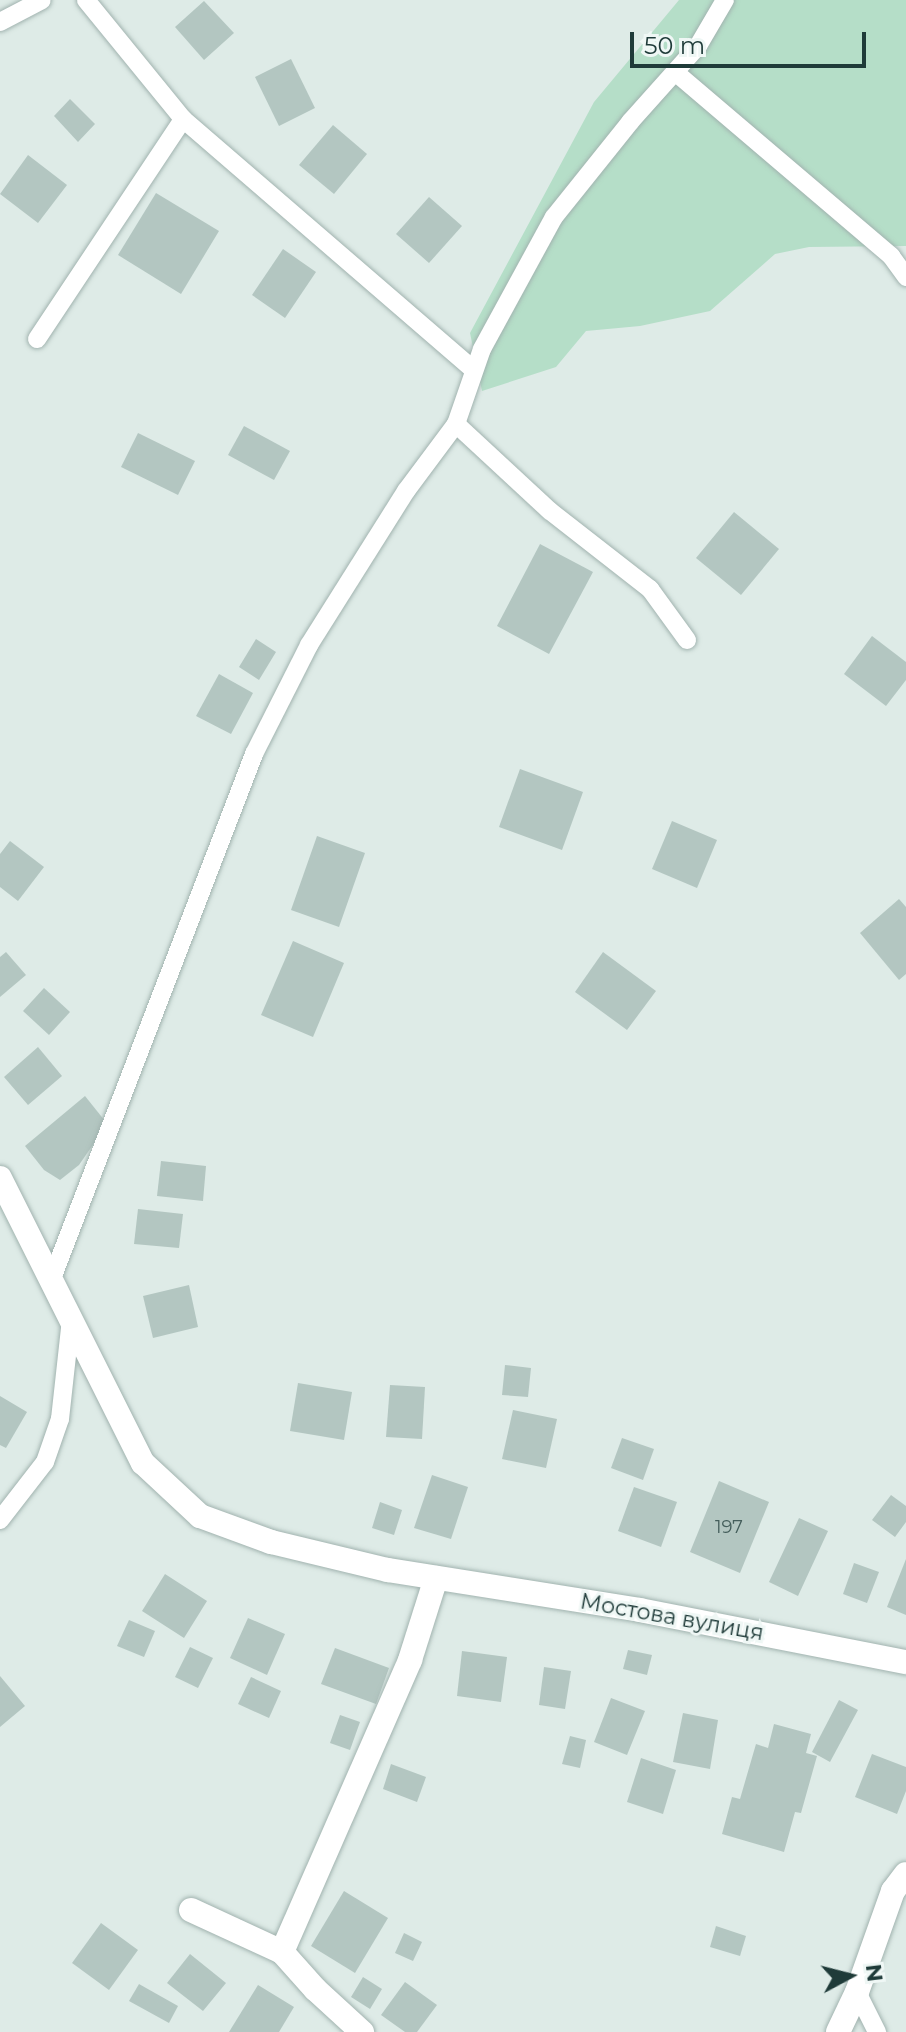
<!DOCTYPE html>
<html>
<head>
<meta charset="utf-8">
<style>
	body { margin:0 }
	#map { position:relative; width:906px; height:2032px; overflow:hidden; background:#deebe7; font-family:Montserrat,sans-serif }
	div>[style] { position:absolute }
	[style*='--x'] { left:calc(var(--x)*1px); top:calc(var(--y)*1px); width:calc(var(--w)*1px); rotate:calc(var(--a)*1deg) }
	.green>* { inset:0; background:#b5dec8 }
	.building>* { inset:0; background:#b3c6c1 }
	.roads { filter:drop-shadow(0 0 2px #a1b3af) drop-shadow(0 0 2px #a1b3af) }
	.service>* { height:18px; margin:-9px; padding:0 9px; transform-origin:9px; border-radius:9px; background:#fff }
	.minor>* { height:24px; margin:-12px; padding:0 12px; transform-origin:12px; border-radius:12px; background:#fff }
	.tertiary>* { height:24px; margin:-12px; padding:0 12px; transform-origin:12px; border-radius:12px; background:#fff }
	span { translate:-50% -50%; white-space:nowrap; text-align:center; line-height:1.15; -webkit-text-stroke:6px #eff7f5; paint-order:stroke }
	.number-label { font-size:18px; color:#445e5b }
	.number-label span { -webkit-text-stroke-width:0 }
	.street-label { font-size:22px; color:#1f3b39 }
	.north { position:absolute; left:810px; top:1936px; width:80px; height:80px; -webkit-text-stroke:6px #eff7f5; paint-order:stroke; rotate:83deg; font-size:22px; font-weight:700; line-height:32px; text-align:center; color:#1f3b39 }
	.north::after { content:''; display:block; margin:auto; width:28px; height:36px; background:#1f3b39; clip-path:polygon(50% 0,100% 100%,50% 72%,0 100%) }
	.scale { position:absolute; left:630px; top:32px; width:236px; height:36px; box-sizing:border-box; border:4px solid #1f3b39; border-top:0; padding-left:10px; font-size:24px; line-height:28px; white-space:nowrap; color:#1f3b39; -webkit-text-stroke:6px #eff7f5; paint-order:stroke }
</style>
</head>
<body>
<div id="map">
	<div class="green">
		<i style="clip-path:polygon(679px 0,906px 0,906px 246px,809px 247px,775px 254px,710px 311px,640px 326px,586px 331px,556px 367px,482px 391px,470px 333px,594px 102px)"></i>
	</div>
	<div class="building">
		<i style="clip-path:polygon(204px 1px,234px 33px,204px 60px,175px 27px)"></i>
		<i style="clip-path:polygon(291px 59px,315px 108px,279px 126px,255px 77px)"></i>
		<i style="clip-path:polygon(70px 99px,95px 124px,78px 142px,54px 116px)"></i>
		<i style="clip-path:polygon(333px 125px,367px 154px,334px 194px,299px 165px)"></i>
		<i style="clip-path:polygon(28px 155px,67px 185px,38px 223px,0 194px)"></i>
		<i style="clip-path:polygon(156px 193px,219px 231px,181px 294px,118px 255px)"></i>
		<i style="clip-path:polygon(429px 197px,462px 226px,429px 263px,396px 234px)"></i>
		<i style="clip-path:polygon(283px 249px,316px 272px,285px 318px,252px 295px)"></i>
		<i style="clip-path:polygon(244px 426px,290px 451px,274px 480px,228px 455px)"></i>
		<i style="clip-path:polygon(138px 433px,195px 461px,178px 495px,121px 467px)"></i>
		<i style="clip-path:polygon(734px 512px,779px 549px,741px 595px,696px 558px)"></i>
		<i style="clip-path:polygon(540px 544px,593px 572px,549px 654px,497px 626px)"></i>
		<i style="clip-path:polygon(872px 636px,906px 662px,906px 680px,886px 706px,844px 674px)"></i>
		<i style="clip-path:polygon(256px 639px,276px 652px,259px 680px,239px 667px)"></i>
		<i style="clip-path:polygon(219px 674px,253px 693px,231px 734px,196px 716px)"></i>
		<i style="clip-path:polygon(520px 769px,583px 792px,562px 850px,499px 827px)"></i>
		<i style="clip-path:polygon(672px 821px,717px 840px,697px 888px,652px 869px)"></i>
		<i style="clip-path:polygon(317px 836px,365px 853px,339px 927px,291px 910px)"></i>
		<i style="clip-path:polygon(10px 841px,44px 867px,18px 901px,0 887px,0 854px)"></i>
		<i style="clip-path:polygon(899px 899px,906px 907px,906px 974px,899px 980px,860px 933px)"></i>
		<i style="clip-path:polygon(293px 941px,344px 963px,313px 1037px,261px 1015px)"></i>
		<i style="clip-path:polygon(6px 952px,26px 975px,0 997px,0 957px)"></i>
		<i style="clip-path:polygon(603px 952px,656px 991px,627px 1030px,575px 992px)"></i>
		<i style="clip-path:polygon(44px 988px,70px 1012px,49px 1035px,23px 1011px)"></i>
		<i style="clip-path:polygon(38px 1047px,62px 1076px,28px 1105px,4px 1077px)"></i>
		<i style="clip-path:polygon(85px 1096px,105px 1121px,99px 1136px,79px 1165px,60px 1180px,44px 1170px,25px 1146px)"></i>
		<i style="clip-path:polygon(161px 1161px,206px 1166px,203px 1201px,157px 1196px)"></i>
		<i style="clip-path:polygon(138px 1209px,183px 1214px,179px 1248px,134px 1244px)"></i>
		<i style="clip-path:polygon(189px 1285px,198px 1327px,153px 1338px,143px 1296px)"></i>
		<i style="clip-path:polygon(505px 1365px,531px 1368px,528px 1397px,502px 1395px)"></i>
		<i style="clip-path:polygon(298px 1383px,352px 1392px,344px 1440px,290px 1431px)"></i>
		<i style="clip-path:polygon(390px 1385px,425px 1387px,422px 1439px,386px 1437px)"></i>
		<i style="clip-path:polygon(0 1396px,27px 1412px,6px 1448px,0 1445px)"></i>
		<i style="clip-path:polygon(513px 1410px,557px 1419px,546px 1468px,502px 1459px)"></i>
		<i style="clip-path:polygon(622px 1438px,654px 1449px,643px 1480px,611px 1468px)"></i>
		<i style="clip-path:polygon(432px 1475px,468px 1487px,451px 1539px,414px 1528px)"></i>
		<i style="clip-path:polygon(719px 1481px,769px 1502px,740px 1573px,690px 1552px)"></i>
		<i style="clip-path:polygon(634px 1487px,677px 1502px,661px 1547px,618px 1531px)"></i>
		<i style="clip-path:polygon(891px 1495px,906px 1506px,906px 1522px,895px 1537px,872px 1520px)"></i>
		<i style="clip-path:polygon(380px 1502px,402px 1510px,394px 1535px,372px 1528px)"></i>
		<i style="clip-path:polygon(799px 1518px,828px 1531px,798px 1596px,769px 1582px)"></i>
		<i style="clip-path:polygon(906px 1559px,906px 1615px,887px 1607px)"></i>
		<i style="clip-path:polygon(854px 1563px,879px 1572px,867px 1603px,843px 1594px)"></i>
		<i style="clip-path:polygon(165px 1574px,207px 1601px,184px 1638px,142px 1611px)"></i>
		<i style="clip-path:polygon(248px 1618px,285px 1634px,267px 1675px,230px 1658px)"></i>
		<i style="clip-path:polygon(129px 1620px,155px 1631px,144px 1657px,117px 1646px)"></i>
		<i style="clip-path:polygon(190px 1647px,213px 1658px,198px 1688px,175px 1677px)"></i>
		<i style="clip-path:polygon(335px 1648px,389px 1668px,376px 1704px,321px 1684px)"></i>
		<i style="clip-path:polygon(628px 1650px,652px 1655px,647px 1675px,623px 1669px)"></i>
		<i style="clip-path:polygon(462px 1651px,507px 1657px,501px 1702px,457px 1696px)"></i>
		<i style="clip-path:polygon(544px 1667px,571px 1671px,565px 1709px,539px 1705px)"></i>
		<i style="clip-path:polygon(0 1676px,25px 1706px,0 1727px)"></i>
		<i style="clip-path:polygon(251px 1677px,281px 1691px,269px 1718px,238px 1704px)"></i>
		<i style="clip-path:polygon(611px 1698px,645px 1711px,627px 1755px,594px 1742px)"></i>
		<i style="clip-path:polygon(839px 1700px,858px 1710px,830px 1762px,812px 1752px)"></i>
		<i style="clip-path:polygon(683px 1713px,718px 1720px,710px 1769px,673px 1762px)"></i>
		<i style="clip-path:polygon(340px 1715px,360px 1722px,350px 1750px,330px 1743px)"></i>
		<i style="clip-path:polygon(774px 1724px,811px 1734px,806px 1753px,817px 1756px,801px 1813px,795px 1812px,784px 1852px,722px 1834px,732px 1797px,740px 1799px,756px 1744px,768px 1748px)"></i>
		<i style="clip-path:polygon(570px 1736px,586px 1740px,580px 1768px,562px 1764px)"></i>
		<i style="clip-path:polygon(872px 1754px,906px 1767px,906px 1791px,897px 1814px,855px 1797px)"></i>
		<i style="clip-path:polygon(641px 1758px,676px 1770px,663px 1814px,627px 1802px)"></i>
		<i style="clip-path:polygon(391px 1764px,426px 1777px,417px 1802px,383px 1789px)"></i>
		<i style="clip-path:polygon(344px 1891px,388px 1918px,355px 1973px,311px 1946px)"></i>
		<i style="clip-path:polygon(101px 1923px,138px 1950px,109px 1990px,72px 1963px)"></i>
		<i style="clip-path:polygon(716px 1926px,746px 1936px,740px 1956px,710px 1947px)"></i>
		<i style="clip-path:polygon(404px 1933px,422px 1942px,413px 1961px,395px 1953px)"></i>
		<i style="clip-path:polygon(190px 1954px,226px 1983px,203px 2011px,167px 1983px)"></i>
		<i style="clip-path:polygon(363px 1977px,382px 1989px,370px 2009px,351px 1997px)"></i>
		<i style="clip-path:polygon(405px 1982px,437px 2005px,417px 2032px,405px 2032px,381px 2015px)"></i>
		<i style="clip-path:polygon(139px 1984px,178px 2006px,169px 2023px,129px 2001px)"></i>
		<i style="clip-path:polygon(258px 1985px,294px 2007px,279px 2032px,229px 2032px)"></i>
	</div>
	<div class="roads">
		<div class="service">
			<i style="--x:86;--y:0;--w:154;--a:50.8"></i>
			<i style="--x:183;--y:119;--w:384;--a:40.8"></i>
			<i style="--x:0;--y:22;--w:47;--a:-27.6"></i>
			<i style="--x:675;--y:72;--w:284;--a:40.4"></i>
			<i style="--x:891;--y:256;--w:26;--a:54"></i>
			<i style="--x:37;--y:339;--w:264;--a:-56.4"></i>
			<i style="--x:456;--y:424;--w:128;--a:42.8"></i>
			<i style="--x:550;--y:511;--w:127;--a:38"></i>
			<i style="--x:650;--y:589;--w:63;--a:54"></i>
			<i style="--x:51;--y:1281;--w:565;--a:-68.93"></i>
			<i style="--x:254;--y:754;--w:122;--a:-63.2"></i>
			<i style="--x:309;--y:645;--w:182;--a:-57.8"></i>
			<i style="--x:406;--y:491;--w:84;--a:-53.3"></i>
			<i style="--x:456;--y:424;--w:79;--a:-70.9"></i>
			<i style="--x:482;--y:349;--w:150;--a:-61.4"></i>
			<i style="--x:554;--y:217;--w:122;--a:-51.3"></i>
			<i style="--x:630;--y:122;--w:102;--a:-48.2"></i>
			<i style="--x:698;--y:46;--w:53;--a:-59.6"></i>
			<i style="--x:0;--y:1520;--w:73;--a:-52.2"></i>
			<i style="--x:45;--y:1462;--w:46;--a:-70.8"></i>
			<i style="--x:60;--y:1419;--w:100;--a:-83.7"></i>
			<i style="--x:857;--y:1992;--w:45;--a:63.4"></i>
		</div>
		<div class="minor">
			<i style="--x:191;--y:1910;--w:100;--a:24.8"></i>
			<i style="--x:282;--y:1952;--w:50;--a:48.3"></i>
			<i style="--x:315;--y:1989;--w:64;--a:42.5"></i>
			<i style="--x:282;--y:1952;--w:319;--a:-66.3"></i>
			<i style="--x:410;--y:1660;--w:86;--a:-72.4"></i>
			<i style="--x:838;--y:2032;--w:44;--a:-64.6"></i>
			<i style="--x:857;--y:1992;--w:107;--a:-70.4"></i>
			<i style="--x:893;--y:1891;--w:21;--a:-53"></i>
		</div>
		<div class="tertiary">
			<i style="--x:0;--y:1178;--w:319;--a:63.4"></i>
			<i style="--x:143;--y:1463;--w:78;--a:42.9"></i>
			<i style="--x:200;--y:1516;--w:76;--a:20.1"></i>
			<i style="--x:271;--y:1542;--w:120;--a:13.5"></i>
			<i style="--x:388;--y:1570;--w:255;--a:9"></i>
			<i style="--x:640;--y:1610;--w:271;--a:11.1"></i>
		</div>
	</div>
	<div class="number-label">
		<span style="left:729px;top:1527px">197</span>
	</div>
	<div class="street-label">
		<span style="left:672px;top:1617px;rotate:10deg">Мостова вулиця</span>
	</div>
	<div class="north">N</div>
	<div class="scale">50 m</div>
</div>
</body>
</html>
